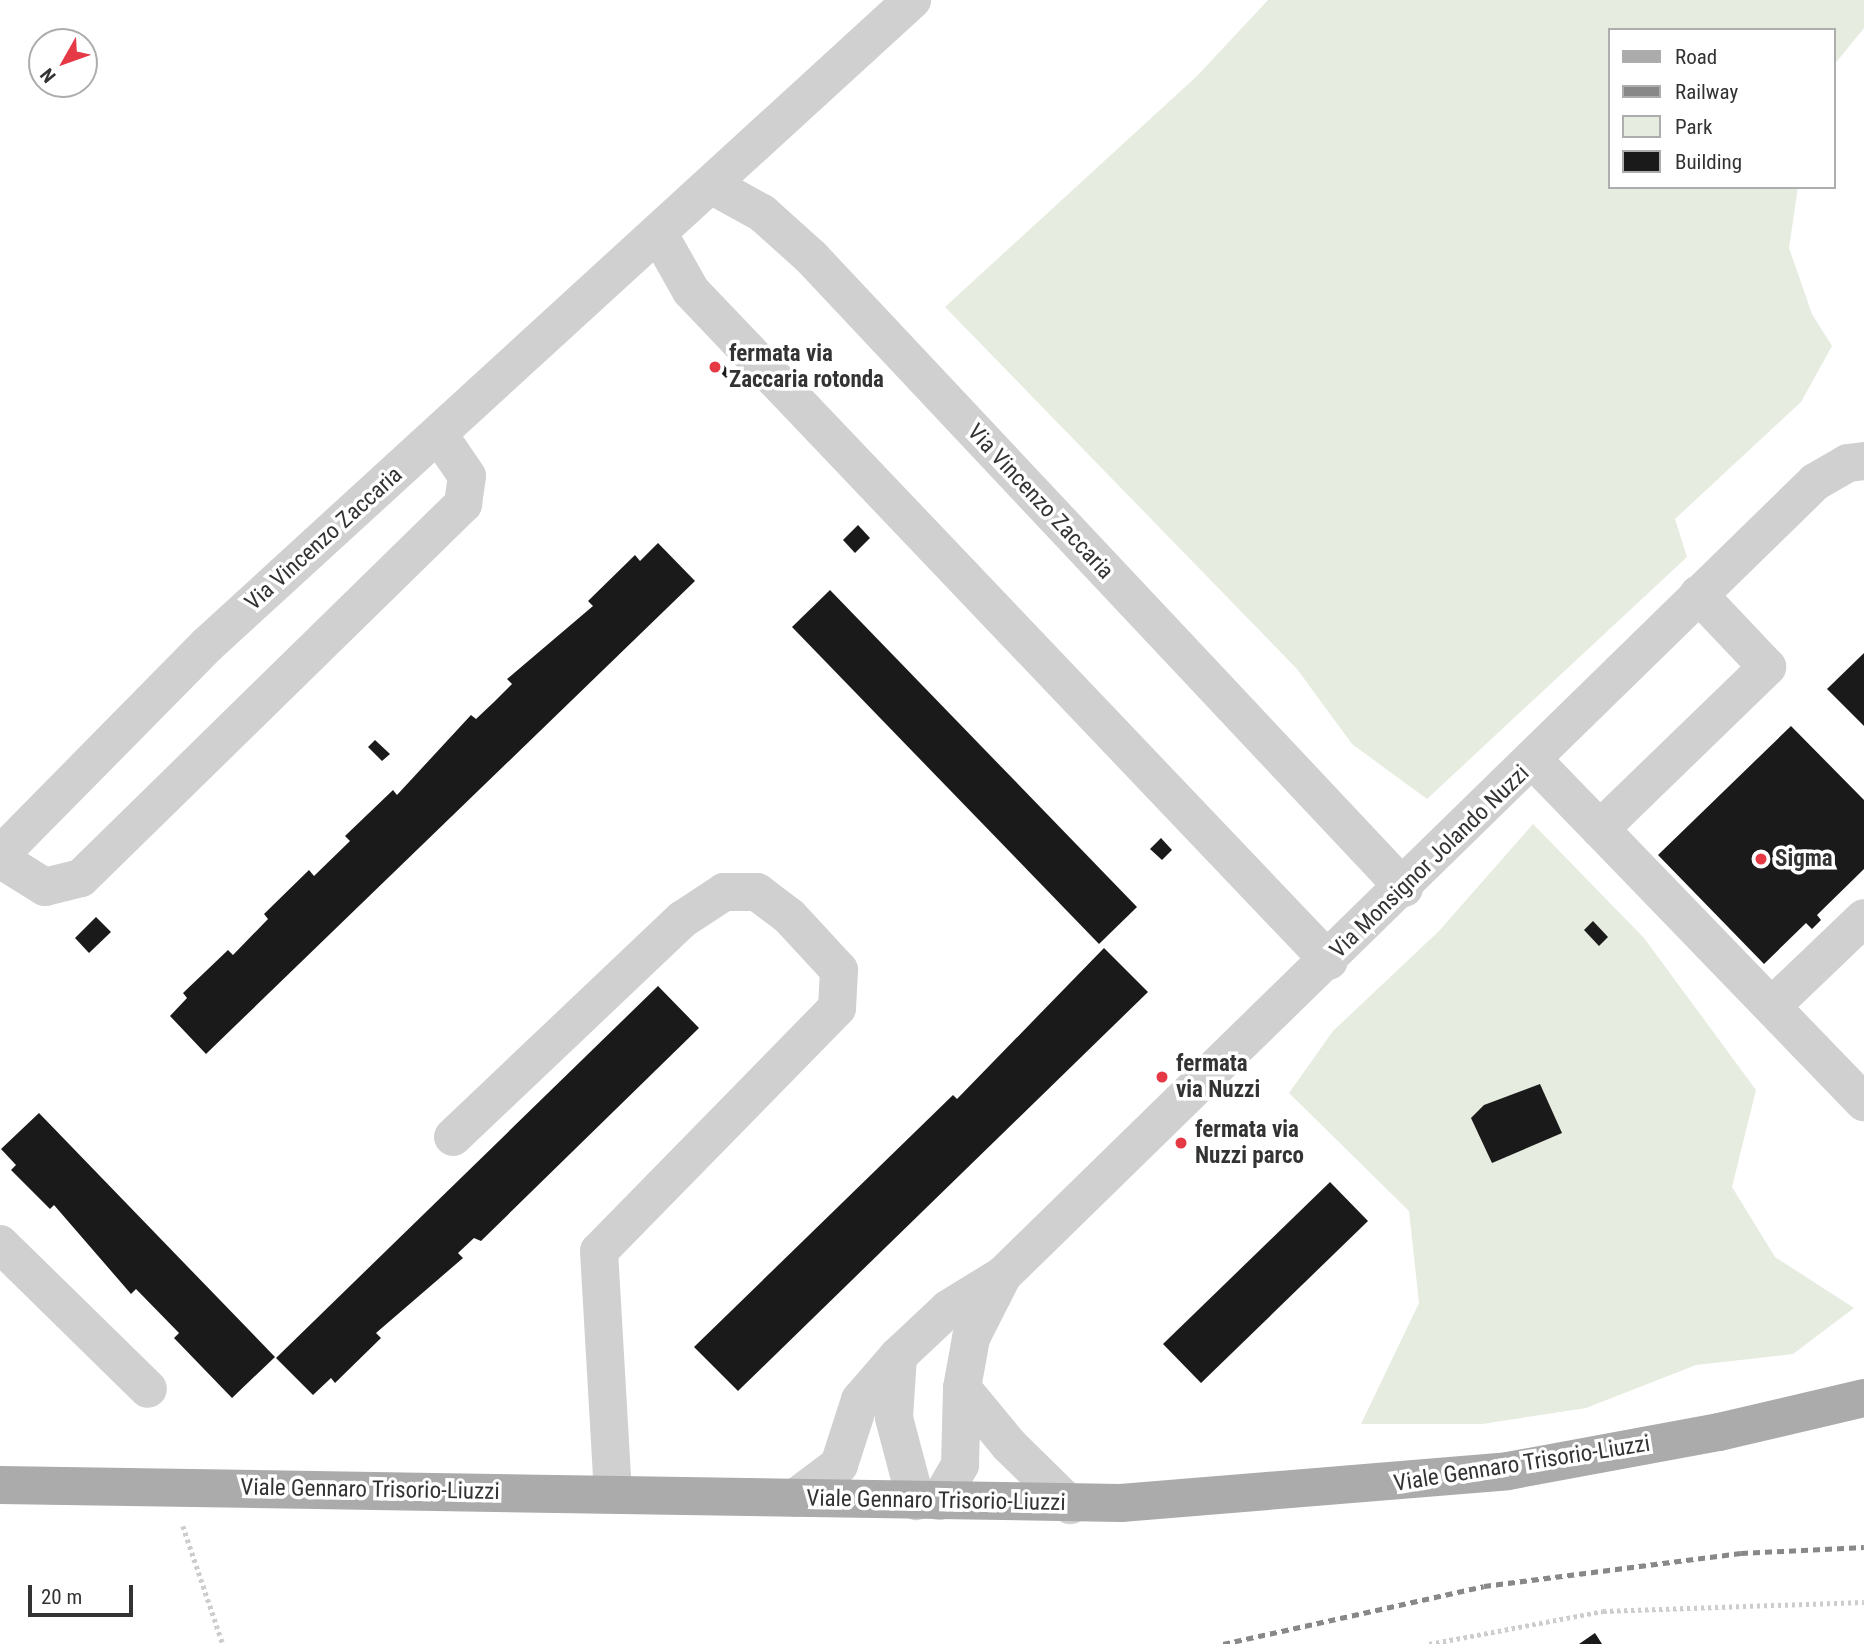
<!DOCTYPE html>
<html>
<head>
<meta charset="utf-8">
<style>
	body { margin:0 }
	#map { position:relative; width:1864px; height:1644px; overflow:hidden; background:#fff; font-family:"Roboto Condensed",sans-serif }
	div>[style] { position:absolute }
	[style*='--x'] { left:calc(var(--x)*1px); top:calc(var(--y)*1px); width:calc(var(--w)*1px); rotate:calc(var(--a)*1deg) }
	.green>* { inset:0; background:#e6ecdf }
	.building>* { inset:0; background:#1a1a1a }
	.path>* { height:4.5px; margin-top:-2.25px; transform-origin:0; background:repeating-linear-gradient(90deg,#cdcdcd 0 3.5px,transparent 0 7px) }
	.minor>* { height:38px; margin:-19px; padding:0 19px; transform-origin:19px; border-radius:19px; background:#d0d0d0 }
	.major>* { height:38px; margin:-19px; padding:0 19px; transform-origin:19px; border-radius:19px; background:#ababab }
	.rail>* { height:5px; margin-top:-2.5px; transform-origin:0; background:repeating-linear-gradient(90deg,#888 0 7px,transparent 0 12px) }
	.dots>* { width:19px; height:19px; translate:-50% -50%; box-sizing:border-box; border:4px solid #fff; border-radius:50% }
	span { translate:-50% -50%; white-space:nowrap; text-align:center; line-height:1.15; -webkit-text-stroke:7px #fff; paint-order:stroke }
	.poi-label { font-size:23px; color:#333; font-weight:700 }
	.left { translate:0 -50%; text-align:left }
	.street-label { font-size:23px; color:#333 }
	.legend { position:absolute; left:1608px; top:28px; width:228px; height:161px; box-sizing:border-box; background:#fff; border:2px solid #adadad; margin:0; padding:9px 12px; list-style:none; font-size:21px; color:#333 }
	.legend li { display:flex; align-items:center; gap:14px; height:35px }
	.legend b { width:35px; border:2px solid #adadad }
	.north { position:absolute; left:28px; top:28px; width:70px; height:70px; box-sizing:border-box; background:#fff; border:2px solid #adadad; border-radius:50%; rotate:230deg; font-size:19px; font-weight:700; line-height:28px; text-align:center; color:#333 }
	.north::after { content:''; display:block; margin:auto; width:24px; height:32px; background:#e63946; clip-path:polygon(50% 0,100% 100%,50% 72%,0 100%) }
	.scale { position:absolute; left:28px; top:1585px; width:105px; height:32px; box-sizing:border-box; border:4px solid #333; border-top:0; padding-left:9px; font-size:21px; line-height:24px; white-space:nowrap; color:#333; -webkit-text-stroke:5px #fff; paint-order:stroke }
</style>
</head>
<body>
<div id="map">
	<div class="green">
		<i style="clip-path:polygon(1268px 0,1864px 0,1864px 28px,1834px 65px,1834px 30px,1610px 30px,1610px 187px,1798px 187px,1789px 248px,1812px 314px,1832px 346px,1801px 402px,1675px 519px,1687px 557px,1427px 799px,1352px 744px,1297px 669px,945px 307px,1197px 76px)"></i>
		<i style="clip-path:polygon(1533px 824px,1644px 938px,1756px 1090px,1732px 1187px,1775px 1257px,1854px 1308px,1793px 1354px,1696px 1365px,1586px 1408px,1482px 1424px,1361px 1424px,1419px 1303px,1409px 1211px,1289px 1093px,1333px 1031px,1439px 931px)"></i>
	</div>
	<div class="building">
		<i style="clip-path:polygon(721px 362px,731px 373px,726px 378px,715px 367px)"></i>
		<i style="clip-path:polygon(858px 525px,870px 538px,855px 553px,843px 540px)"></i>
		<i style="clip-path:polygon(658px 543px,695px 581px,206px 1054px,170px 1016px,187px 998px,183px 993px,228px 950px,233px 955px,268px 919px,264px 914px,309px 870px,314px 876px,350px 841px,345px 836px,393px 790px,397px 795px,471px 715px,476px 719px,494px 702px,512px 684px,507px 679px,593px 606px,588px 601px,635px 555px,640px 561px)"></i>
		<i style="clip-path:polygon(830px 590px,1137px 907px,1099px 944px,792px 627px)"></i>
		<i style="clip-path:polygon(1864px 653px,1864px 726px,1827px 689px)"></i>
		<i style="clip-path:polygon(1791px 726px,1864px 800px,1864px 869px,1817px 915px,1821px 920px,1812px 929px,1806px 923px,1764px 964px,1658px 855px)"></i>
		<i style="clip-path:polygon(375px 740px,390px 754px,382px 761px,368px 747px)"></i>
		<i style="clip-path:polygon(1161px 838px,1172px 850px,1162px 860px,1150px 849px)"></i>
		<i style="clip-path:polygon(96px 917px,111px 932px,89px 953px,75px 938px)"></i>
		<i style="clip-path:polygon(1593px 921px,1608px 937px,1599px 946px,1584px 930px)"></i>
		<i style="clip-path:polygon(1104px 948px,1148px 992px,738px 1391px,694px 1347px,953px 1095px,957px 1099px)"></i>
		<i style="clip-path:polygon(658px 986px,699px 1028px,481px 1241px,474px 1238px,458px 1253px,463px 1258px,376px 1333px,381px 1338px,335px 1383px,331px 1378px,313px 1395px,276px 1358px)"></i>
		<i style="clip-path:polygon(1540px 1084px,1562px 1133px,1492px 1163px,1471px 1118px,1484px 1105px)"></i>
		<i style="clip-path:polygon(39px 1113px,275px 1357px,232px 1398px,174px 1338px,179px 1333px,136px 1289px,131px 1294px,54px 1205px,50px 1209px,11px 1170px,16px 1165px,1px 1149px)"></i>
		<i style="clip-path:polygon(1330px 1182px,1368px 1221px,1201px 1383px,1163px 1344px)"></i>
		<i style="clip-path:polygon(1595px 1633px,1602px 1644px,1579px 1644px)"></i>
	</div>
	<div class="path">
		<i style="--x:183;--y:1526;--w:125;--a:71.3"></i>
		<i style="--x:1429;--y:1644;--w:177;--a:-10.7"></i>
		<i style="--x:1603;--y:1611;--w:261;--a:-2"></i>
	</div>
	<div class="minor">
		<i style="--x:713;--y:186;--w:56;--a:28.9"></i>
		<i style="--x:762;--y:213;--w:66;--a:41.9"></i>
		<i style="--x:811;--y:257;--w:866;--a:46.78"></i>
		<i style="--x:660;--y:236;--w:63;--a:60.6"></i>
		<i style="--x:691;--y:291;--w:925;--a:46.4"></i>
		<i style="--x:1534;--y:761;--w:95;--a:45.9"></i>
		<i style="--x:1600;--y:829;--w:233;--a:-44.1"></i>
		<i style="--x:1767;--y:667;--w:100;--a:-133.4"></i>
		<i style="--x:1600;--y:829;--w:380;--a:46"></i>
		<i style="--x:0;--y:855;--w:295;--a:-45.4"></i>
		<i style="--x:207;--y:645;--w:956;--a:-42.46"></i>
		<i style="--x:0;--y:859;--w:53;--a:31.9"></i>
		<i style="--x:45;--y:887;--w:37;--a:-14"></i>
		<i style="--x:81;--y:878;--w:535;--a:-44.39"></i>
		<i style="--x:463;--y:504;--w:28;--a:-82"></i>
		<i style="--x:467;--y:476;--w:50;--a:-124.3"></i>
		<i style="--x:1772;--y:1006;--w:127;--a:-43.7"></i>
		<i style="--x:453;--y:1137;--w:317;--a:-43.5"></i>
		<i style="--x:683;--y:919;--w:49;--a:-33.4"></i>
		<i style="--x:724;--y:892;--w:33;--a:0"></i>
		<i style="--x:757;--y:892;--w:40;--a:37"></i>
		<i style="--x:789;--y:916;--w:74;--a:47.2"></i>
		<i style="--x:839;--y:970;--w:38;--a:93"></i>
		<i style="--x:837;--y:1008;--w:340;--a:134.4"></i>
		<i style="--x:599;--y:1251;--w:242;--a:86.7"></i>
		<i style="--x:0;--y:1244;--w:207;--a:44.4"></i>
		<i style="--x:898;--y:1356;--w:62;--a:93.7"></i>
		<i style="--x:894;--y:1418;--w:86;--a:75.2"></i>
		<i style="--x:962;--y:1388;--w:74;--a:50.5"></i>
		<i style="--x:1009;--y:1445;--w:86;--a:44.5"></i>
		<i style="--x:795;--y:1498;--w:55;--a:-36.9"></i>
		<i style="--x:839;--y:1465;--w:68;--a:-72.1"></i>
		<i style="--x:860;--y:1400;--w:58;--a:-49.2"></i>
		<i style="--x:898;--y:1356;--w:69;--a:-43.2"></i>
		<i style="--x:948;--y:1309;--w:65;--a:-31.7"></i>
		<i style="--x:1003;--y:1275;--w:1135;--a:-44.32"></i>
		<i style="--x:1815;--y:482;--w:38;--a:-30"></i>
		<i style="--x:1848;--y:463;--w:16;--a:-7"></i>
		<i style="--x:939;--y:1501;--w:42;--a:-59.7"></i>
		<i style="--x:960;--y:1465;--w:77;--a:-88.5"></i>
		<i style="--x:962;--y:1388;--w:51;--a:-79.8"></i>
		<i style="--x:971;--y:1338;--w:71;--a:-63.1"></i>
	</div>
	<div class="major">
		<i style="--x:0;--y:1485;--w:1121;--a:0.92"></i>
		<i style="--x:1121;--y:1503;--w:388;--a:-4.7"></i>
		<i style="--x:1508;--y:1471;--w:215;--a:-10.5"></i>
		<i style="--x:1719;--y:1432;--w:149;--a:-13.2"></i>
	</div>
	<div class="rail">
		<i style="--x:1223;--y:1644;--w:267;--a:-12.5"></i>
		<i style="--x:1484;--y:1586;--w:259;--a:-7.3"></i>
		<i style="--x:1741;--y:1553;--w:123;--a:-2.8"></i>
	</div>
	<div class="dots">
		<i style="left:715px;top:367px;background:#e63946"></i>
		<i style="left:1761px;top:859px;background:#e63946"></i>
		<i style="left:1162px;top:1077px;background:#e63946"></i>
		<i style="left:1181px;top:1143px;background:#e63946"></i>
	</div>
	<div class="poi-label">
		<span class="left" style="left:729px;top:367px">fermata via<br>Zaccaria rotonda</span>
		<span class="left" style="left:1775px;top:859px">Sigma</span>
		<span class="left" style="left:1176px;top:1077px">fermata<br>via Nuzzi</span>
		<span class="left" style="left:1195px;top:1143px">fermata via<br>Nuzzi parco</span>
	</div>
	<div class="street-label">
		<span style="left:1040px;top:502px;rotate:47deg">Via Vincenzo Zaccaria</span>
		<span style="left:324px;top:539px;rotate:-42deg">Via Vincenzo Zaccaria</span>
		<span style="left:1430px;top:862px;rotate:-44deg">Via Monsignor Jolando Nuzzi</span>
		<span style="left:1522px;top:1464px;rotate:-9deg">Viale Gennaro Trisorio-Liuzzi</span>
		<span style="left:370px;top:1490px;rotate:1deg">Viale Gennaro Trisorio-Liuzzi</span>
		<span style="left:936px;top:1501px;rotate:1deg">Viale Gennaro Trisorio-Liuzzi</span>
	</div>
	<ul class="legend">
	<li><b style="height:9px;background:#ababab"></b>Road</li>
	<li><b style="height:9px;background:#888"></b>Railway</li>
	<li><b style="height:19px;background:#e6ecdf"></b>Park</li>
	<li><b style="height:19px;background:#1a1a1a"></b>Building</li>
	</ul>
	<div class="north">N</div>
	<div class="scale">20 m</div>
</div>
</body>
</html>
